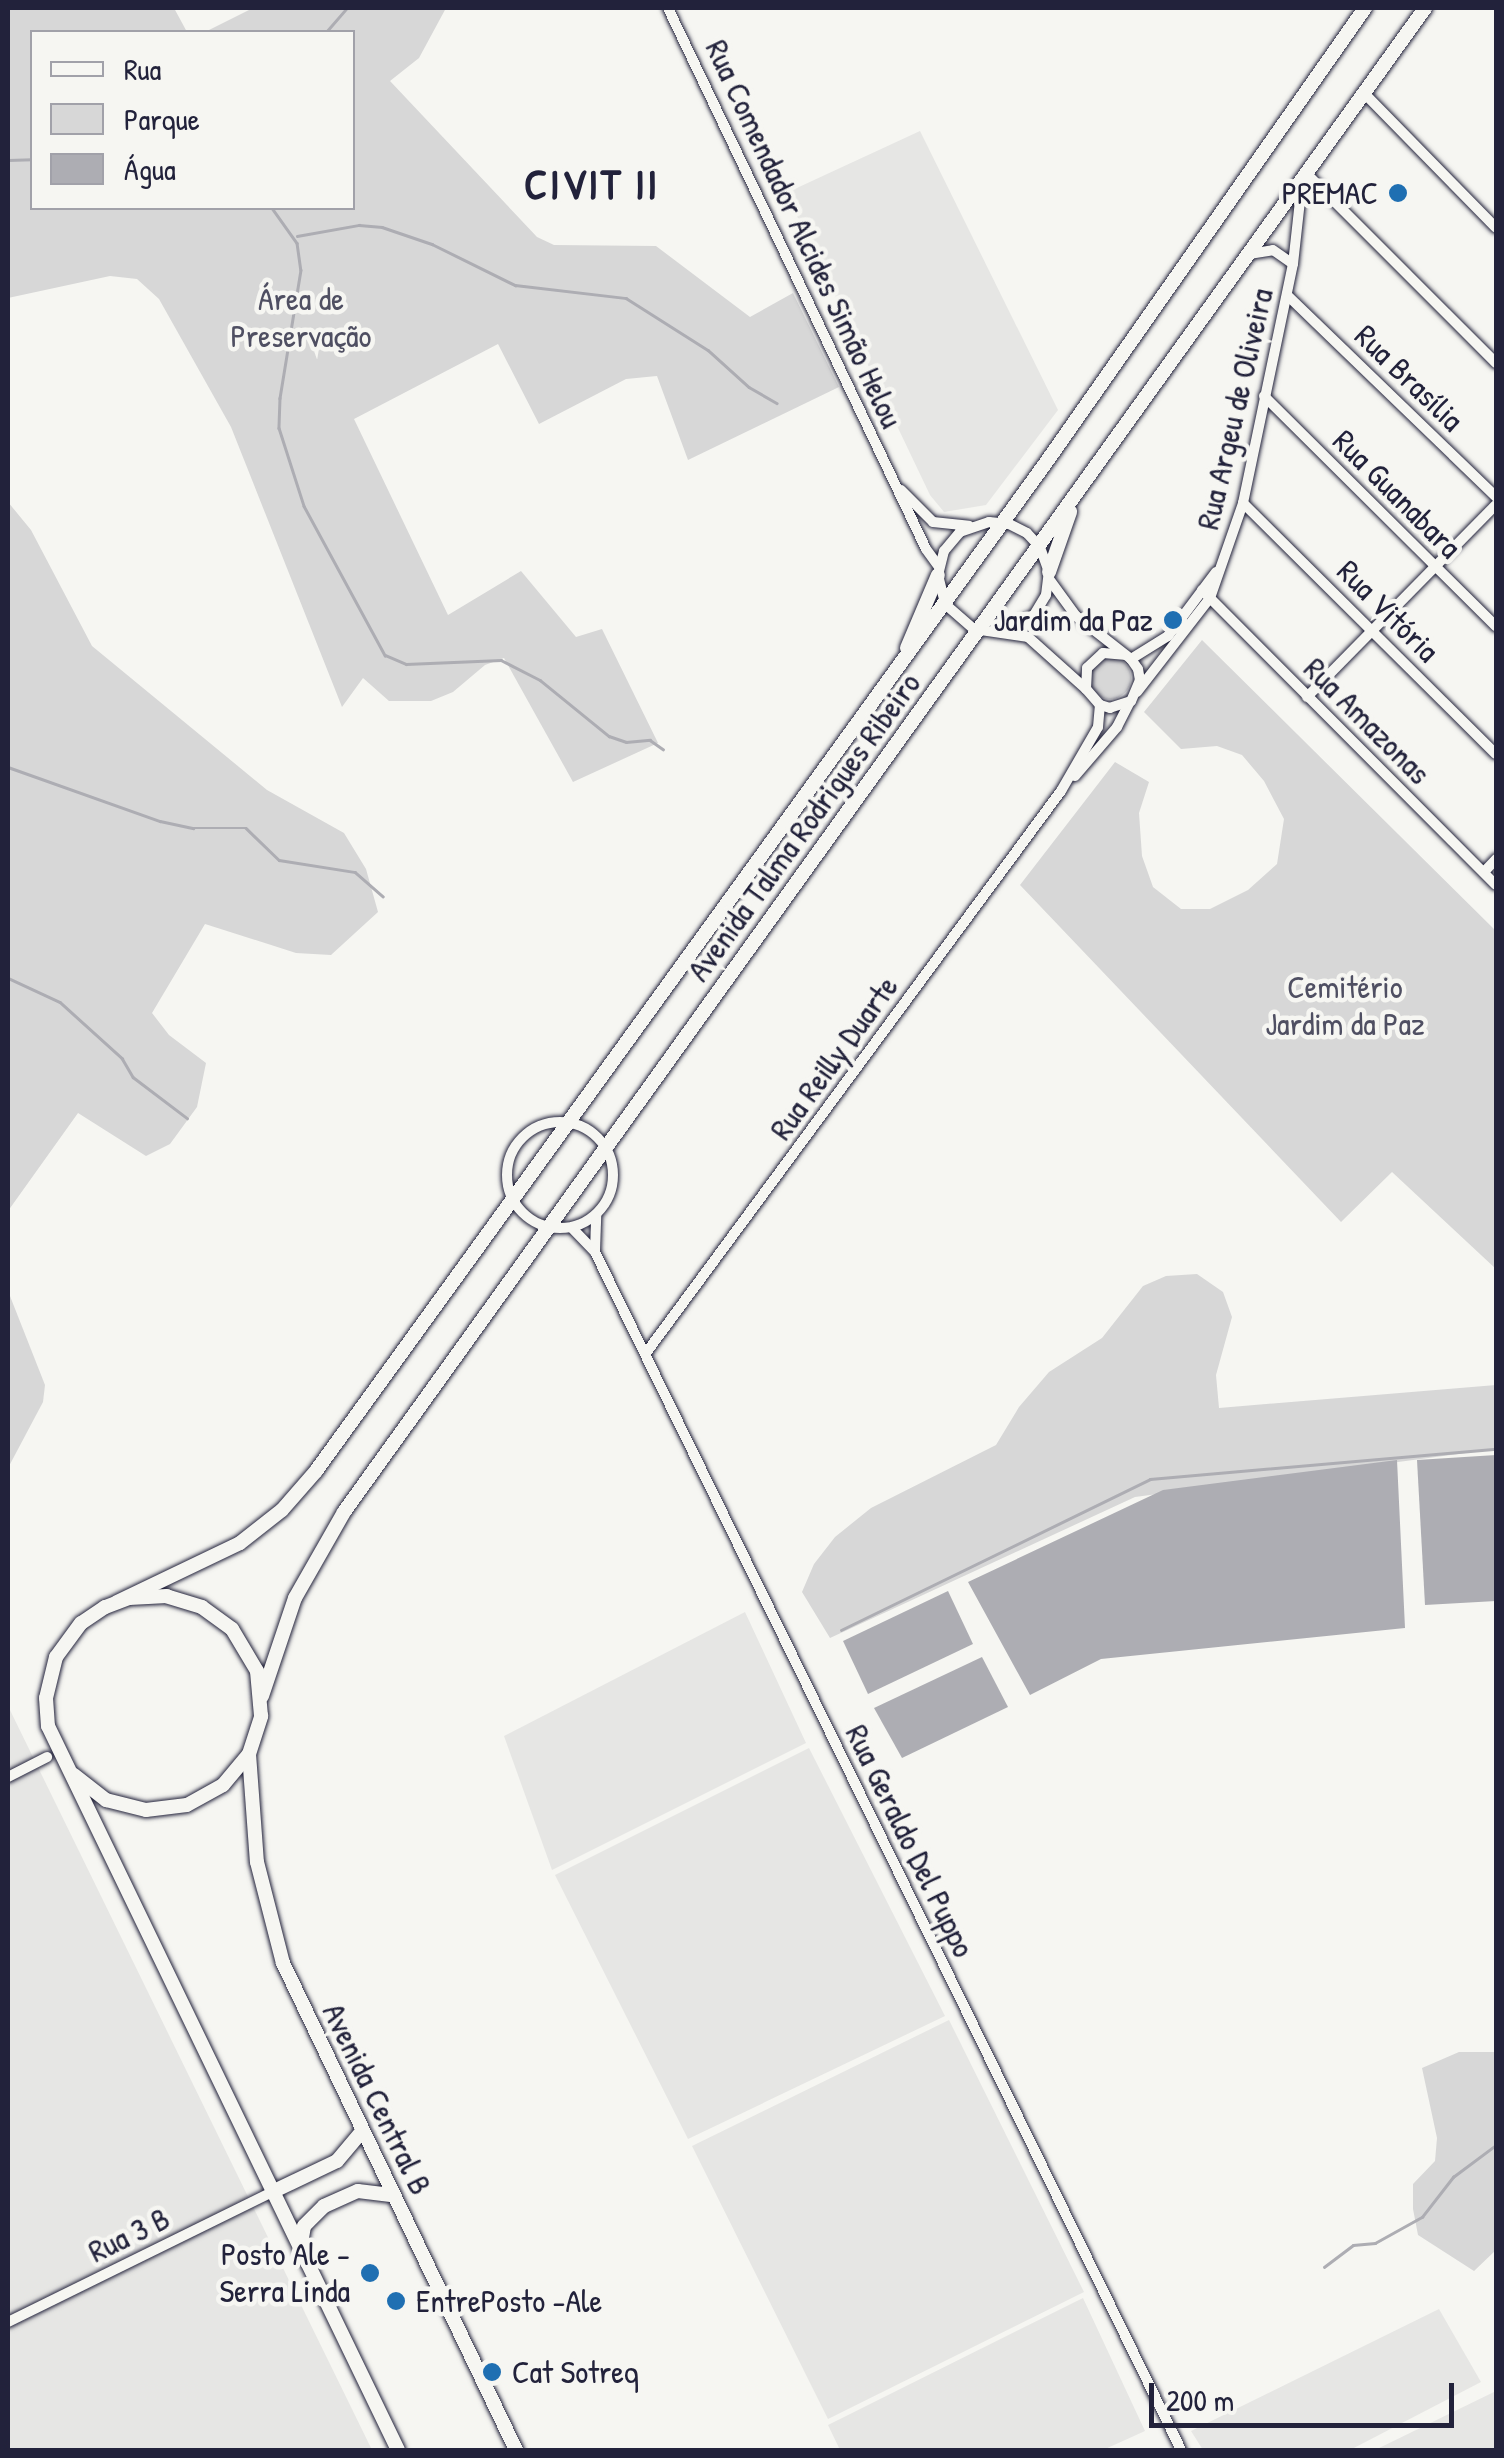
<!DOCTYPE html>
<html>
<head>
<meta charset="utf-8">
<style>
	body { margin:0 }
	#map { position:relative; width:1504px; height:2458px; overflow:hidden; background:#f6f6f2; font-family:"Patrick Hand",sans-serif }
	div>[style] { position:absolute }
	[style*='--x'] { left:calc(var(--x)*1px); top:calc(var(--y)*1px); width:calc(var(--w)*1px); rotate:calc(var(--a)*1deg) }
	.built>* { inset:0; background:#e6e6e4 }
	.green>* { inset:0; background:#d7d7d7 }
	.round { border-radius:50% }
	.water>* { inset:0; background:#adadb3 }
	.stream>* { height:2.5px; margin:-1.25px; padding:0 1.25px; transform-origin:1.25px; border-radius:1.25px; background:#adadb3 }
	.roads { filter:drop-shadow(0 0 2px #22223b) drop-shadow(0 0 2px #22223b) }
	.street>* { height:10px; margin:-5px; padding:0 5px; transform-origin:5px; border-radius:5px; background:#f6f6f2 }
	.street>.ring { margin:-5px; padding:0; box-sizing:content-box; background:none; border:10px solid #f6f6f2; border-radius:50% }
	.secondary>* { height:14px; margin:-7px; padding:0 7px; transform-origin:7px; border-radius:7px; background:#f6f6f2 }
	.dots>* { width:28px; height:28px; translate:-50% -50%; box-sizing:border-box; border:5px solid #f6f6f2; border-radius:50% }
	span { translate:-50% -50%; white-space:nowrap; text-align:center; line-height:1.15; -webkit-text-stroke:9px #f6f6f2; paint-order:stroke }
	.poi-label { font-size:32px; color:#22223b }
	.right { translate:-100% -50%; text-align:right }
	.left { translate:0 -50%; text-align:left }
	.street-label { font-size:32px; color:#22223b }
	.park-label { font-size:32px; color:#4f4f62 }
	.district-label { font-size:42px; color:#22223b; font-weight:700; letter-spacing:2.5px }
	.frame { position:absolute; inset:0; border:10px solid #22223b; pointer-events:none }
	.legend { position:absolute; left:30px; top:30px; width:325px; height:180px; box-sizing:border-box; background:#f6f6f2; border:2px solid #a1a1a9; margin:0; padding:12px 18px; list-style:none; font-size:30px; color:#22223b }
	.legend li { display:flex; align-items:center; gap:20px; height:50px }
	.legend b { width:50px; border:2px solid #a1a1a9 }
	.scale { position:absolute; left:1149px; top:2383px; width:305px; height:45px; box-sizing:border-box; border:5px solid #22223b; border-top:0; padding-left:12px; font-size:30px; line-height:35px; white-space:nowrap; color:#22223b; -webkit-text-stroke:8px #f6f6f2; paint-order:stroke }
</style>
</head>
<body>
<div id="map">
	<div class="built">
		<i style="clip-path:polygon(920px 131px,1058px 410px,986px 505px,944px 512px,930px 495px,786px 193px)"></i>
		<i style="clip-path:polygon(745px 1612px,806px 1743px,552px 1870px,504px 1736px)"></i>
		<i style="clip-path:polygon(8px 1706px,372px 2450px,8px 2450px)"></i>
		<i style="clip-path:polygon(809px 1748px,945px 2016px,688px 2139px,555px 1875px)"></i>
		<i style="clip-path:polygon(949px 2020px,1084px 2292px,828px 2419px,692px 2146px)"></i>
		<i style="clip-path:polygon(1083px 2298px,1145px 2431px,1103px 2450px,840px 2450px,828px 2425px)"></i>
		<i style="clip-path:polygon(1439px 2309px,1481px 2382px,1350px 2450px,1203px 2450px,1191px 2431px)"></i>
		<i style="clip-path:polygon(1496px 2391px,1496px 2450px,1375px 2450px)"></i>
	</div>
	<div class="green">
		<i style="clip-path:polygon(8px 8px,174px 8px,187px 32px,32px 32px,32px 208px,352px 208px,352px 32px,205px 32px,253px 8px,446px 8px,419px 58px,390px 81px,537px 237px,554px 245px,656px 246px,750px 317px,793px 293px,839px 387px,688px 460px,657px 376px,626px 379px,539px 424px,498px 344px,354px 419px,448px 615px,521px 571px,576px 637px,602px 629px,658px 743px,573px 782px,504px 658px,485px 665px,453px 692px,431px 701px,389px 701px,363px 678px,342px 707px,231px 427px,159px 299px,137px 279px,110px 276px,8px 298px)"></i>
		<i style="clip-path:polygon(8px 502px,31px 530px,92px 646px,267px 790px,344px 833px,366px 869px,378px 912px,331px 955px,296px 953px,205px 924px,152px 1013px,169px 1035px,206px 1063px,197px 1107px,170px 1144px,146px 1156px,78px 1113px,8px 1211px)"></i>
		<i style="clip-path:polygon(1202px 640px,1496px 931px,1496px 1269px,1392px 1172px,1341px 1222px,1020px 885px,1115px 762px,1149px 782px,1139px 813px,1142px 856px,1153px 887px,1181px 909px,1210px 909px,1248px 890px,1277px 864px,1284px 819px,1264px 781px,1242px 755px,1217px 746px,1181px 749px,1144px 712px)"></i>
		<i class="round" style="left:1089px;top:657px;width:42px;height:42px"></i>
		<i style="clip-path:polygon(1197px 1274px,1223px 1292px,1232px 1317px,1216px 1375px,1219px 1408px,1496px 1385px,1496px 1449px,1135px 1497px,830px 1638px,802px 1592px,814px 1564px,835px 1537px,871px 1508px,996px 1445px,1019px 1407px,1049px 1372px,1102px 1338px,1143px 1286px,1166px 1276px)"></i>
		<i style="clip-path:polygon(8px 1291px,45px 1385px,43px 1402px,8px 1468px)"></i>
		<i style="clip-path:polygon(1459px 2052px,1496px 2052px,1496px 2250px,1474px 2271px,1418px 2235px,1413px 2209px,1413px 2184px,1435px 2161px,1437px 2138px,1422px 2068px)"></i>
	</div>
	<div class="water">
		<i style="clip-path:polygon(1496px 1455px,1496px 1601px,1425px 1605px,1417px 1460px)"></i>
		<i style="clip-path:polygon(1397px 1460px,1405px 1628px,1101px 1659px,1030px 1695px,968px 1582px,1163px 1490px)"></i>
		<i style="clip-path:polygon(948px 1591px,973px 1644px,868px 1694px,843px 1641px)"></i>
		<i style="clip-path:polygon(982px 1657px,1008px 1707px,902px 1758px,874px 1708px)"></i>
	</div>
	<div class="stream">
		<i style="--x:326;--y:32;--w:32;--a:-49"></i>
		<i style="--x:8;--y:160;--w:24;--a:-2"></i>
		<i style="--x:272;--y:208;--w:43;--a:54.5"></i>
		<i style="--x:297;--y:243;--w:27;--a:82"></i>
		<i style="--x:301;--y:270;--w:130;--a:99.3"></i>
		<i style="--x:280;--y:398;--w:30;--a:92"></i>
		<i style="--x:279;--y:428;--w:82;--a:72.2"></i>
		<i style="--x:304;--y:506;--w:170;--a:61.5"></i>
		<i style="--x:385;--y:655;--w:23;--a:23"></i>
		<i style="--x:406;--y:664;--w:95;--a:-2.4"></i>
		<i style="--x:501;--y:660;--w:44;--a:27.1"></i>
		<i style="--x:540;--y:680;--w:89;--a:39.1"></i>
		<i style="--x:609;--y:736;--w:18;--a:19"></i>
		<i style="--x:626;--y:742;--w:24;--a:-5"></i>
		<i style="--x:650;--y:740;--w:16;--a:35"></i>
		<i style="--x:297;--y:236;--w:63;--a:-10.1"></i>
		<i style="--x:359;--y:225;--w:23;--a:5"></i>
		<i style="--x:382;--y:227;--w:53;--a:18.8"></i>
		<i style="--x:432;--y:244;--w:93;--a:26.3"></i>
		<i style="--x:515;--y:285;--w:112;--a:6.7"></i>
		<i style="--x:626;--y:298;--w:97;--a:32.4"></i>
		<i style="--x:708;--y:350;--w:55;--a:42.1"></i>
		<i style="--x:749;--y:387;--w:32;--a:30"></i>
		<i style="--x:8;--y:767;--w:161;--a:19.6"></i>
		<i style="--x:160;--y:821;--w:34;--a:12"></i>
		<i style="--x:193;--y:828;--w:53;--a:0"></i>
		<i style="--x:246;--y:828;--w:46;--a:44.1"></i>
		<i style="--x:279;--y:860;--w:77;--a:9"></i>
		<i style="--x:355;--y:872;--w:37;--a:41"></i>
		<i style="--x:8;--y:978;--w:57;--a:24.8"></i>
		<i style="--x:60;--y:1002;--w:84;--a:42.1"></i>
		<i style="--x:122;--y:1058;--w:22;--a:60"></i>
		<i style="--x:133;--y:1077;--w:68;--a:37.2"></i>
		<i style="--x:841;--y:1630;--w:344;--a:-26"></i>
		<i style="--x:1150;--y:1479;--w:347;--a:-5"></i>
		<i style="--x:1324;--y:2267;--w:36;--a:-37"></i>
		<i style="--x:1353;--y:2245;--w:22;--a:-5"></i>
		<i style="--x:1375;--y:2243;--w:54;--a:-29"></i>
		<i style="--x:1422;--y:2217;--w:51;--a:-52.2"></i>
		<i style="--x:1453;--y:2177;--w:54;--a:-36.7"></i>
	</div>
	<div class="roads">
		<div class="street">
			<i style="--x:668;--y:8;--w:599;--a:64.5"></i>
			<i style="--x:926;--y:549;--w:22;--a:54"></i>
			<i style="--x:1363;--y:92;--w:190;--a:45.6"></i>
			<i style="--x:1308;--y:175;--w:266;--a:45"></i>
			<i style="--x:1249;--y:254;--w:24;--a:-9"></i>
			<i style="--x:1273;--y:250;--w:24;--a:35"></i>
			<i style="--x:1287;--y:295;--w:291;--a:44"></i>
			<i style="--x:1264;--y:396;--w:327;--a:44.8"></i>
			<i style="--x:901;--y:490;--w:45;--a:45"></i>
			<i style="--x:933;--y:522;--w:36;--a:6"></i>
			<i style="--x:1243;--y:503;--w:356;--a:44.8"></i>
			<i style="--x:1049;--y:579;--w:46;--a:53.9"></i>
			<i style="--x:1076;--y:616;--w:70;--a:38"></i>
			<i style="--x:1131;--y:659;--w:12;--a:55"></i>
			<i style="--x:1138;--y:669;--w:11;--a:80"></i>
			<i style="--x:1140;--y:680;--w:23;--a:113"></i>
			<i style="--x:1131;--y:701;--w:22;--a:162"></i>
			<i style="--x:1110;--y:708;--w:10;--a:-163"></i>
			<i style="--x:1100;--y:705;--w:21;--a:-131"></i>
			<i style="--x:1086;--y:689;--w:21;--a:-87"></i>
			<i style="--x:1087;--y:668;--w:22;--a:-43"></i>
			<i style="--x:1103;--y:653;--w:21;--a:5"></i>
			<i style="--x:1202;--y:590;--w:416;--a:45.1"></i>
			<i style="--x:999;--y:632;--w:39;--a:-26"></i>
			<i style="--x:1034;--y:615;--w:23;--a:-59"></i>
			<i style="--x:1046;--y:595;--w:23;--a:-83"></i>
			<i style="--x:1049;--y:572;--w:27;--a:-110"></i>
			<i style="--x:1040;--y:547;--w:19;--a:-133"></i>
			<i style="--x:1027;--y:533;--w:20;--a:-153"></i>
			<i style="--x:1009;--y:524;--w:20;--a:-174"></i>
			<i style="--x:989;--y:522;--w:31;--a:161"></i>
			<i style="--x:960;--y:532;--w:25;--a:130"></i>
			<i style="--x:944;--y:551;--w:25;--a:104"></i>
			<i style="--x:938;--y:575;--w:30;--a:76"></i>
			<i style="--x:945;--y:604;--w:38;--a:41"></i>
			<i style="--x:974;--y:629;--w:55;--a:8.4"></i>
			<i style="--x:1028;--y:637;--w:78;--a:41.9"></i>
			<i style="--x:1131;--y:659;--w:44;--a:-31.9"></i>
			<i style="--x:1168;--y:636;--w:80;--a:-53.1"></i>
			<i style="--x:1137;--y:692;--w:119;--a:-52.2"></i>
			<i style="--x:1210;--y:598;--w:101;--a:-70.8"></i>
			<i style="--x:1243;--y:503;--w:244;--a:-78.2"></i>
			<i style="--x:1293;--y:264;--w:81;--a:-83.7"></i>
			<i style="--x:1307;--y:697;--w:269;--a:-45.5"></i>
			<i style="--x:1075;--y:776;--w:65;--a:-49.4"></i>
			<i style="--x:1117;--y:727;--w:29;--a:-63"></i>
			<i style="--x:1484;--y:872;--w:18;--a:-47"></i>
			<i class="ring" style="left:507px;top:1122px;width:96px;height:96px"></i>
			<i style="--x:572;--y:1228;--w:33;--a:46"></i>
			<i style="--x:595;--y:1252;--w:1334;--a:63.93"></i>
			<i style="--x:595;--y:1251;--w:35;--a:-88"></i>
			<i style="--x:646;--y:1353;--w:699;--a:-53.56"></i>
			<i style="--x:1061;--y:791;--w:74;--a:-60"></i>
			<i style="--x:1098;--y:727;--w:22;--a:-85"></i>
			<i style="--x:8;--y:1777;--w:44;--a:-27.1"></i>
			<i style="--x:8;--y:2322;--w:294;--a:-26.2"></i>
		</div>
		<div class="secondary">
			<i style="--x:1049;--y:572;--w:64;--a:-70.7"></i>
			<i style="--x:907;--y:648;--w:79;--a:-67"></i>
			<i style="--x:117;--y:1602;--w:136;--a:-25.6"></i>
			<i style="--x:240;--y:1543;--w:53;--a:-38.2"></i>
			<i style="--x:282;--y:1510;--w:52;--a:-48.9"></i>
			<i style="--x:316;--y:1471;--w:1243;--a:-54.1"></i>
			<i style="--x:1045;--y:464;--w:557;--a:-54.94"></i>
			<i style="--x:262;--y:1696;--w:103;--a:-71.4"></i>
			<i style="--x:295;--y:1598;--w:99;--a:-60.3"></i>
			<i style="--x:344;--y:1512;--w:1852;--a:-54.29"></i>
			<i style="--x:249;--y:1754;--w:108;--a:85.8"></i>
			<i style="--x:257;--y:1862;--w:104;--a:75.6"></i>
			<i style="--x:283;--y:1963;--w:540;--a:64.43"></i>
			<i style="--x:74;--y:1775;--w:41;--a:38"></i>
			<i style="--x:106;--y:1800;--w:41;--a:14"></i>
			<i style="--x:146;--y:1810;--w:41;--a:-7"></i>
			<i style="--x:187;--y:1805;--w:41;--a:-29.1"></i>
			<i style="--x:223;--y:1785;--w:40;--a:-50"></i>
			<i style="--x:249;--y:1754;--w:40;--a:-72"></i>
			<i style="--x:261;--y:1716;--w:45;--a:-95.1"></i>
			<i style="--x:257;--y:1671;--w:49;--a:-120.8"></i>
			<i style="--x:232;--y:1629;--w:37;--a:-144"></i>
			<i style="--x:202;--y:1607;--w:37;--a:-163"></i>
			<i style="--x:167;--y:1596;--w:38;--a:177"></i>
			<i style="--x:129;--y:1598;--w:26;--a:159"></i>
			<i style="--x:105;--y:1607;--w:29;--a:146"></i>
			<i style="--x:81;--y:1623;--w:42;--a:126.3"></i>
			<i style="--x:56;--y:1657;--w:42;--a:103.7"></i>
			<i style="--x:46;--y:1698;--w:28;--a:86"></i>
			<i style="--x:48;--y:1726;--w:804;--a:64.2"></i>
			<i style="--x:272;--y:2192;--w:72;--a:-25.5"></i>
			<i style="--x:337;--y:2161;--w:38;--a:-50"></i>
			<i style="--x:300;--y:2249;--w:23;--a:-80"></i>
			<i style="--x:304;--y:2226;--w:28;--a:-45"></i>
			<i style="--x:324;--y:2206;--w:37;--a:-24"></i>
			<i style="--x:358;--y:2191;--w:35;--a:7"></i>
		</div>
	</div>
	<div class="dots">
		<i style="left:1398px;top:193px;background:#1f6fb2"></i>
		<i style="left:1173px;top:620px;background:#1f6fb2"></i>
		<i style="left:370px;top:2273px;background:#1f6fb2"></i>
		<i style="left:396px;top:2301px;background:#1f6fb2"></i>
		<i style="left:492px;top:2372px;background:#1f6fb2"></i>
	</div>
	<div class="poi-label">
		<span class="right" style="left:1378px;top:193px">PREMAC</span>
		<span class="right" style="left:1153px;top:620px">Jardim da Paz</span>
		<span class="right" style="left:350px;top:2273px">Posto Ale -<br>Serra Linda</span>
		<span class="left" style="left:416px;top:2301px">EntrePosto -Ale</span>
		<span class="left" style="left:512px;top:2372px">Cat Sotreq</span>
	</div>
	<div class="street-label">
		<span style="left:804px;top:234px;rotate:65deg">Rua Comendador Alcides Simão Helou</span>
		<span style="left:1409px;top:378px;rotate:44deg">Rua Brasília</span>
		<span style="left:1235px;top:409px;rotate:-77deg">Rua Argeu de Oliveira</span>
		<span style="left:1397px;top:494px;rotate:45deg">Rua Guanabara</span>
		<span style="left:1388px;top:611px;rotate:45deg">Rua Vitória</span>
		<span style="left:1367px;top:721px;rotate:45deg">Rua Amazonas</span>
		<span style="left:804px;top:827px;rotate:-54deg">Avenida Talma Rodrigues Ribeiro</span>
		<span style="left:834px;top:1058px;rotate:-54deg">Rua Reilly Duarte</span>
		<span style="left:910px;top:1841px;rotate:64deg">Rua Geraldo Del Puppo</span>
		<span style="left:377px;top:2099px;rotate:64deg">Avenida Central B</span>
		<span style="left:129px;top:2235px;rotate:-26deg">Rua 3 B</span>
	</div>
	<div class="park-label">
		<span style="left:301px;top:318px">Área de<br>Preservação</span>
		<span style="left:1345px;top:1006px">Cemitério<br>Jardim da Paz</span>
	</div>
	<div class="district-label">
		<span style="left:592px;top:184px">CIVIT II</span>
	</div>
	<div class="frame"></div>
	<ul class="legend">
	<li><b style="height:12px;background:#f6f6f2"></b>Rua</li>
	<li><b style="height:28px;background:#d7d7d7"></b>Parque</li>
	<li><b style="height:28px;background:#adadb3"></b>Água</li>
	</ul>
	<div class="scale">200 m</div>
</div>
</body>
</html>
